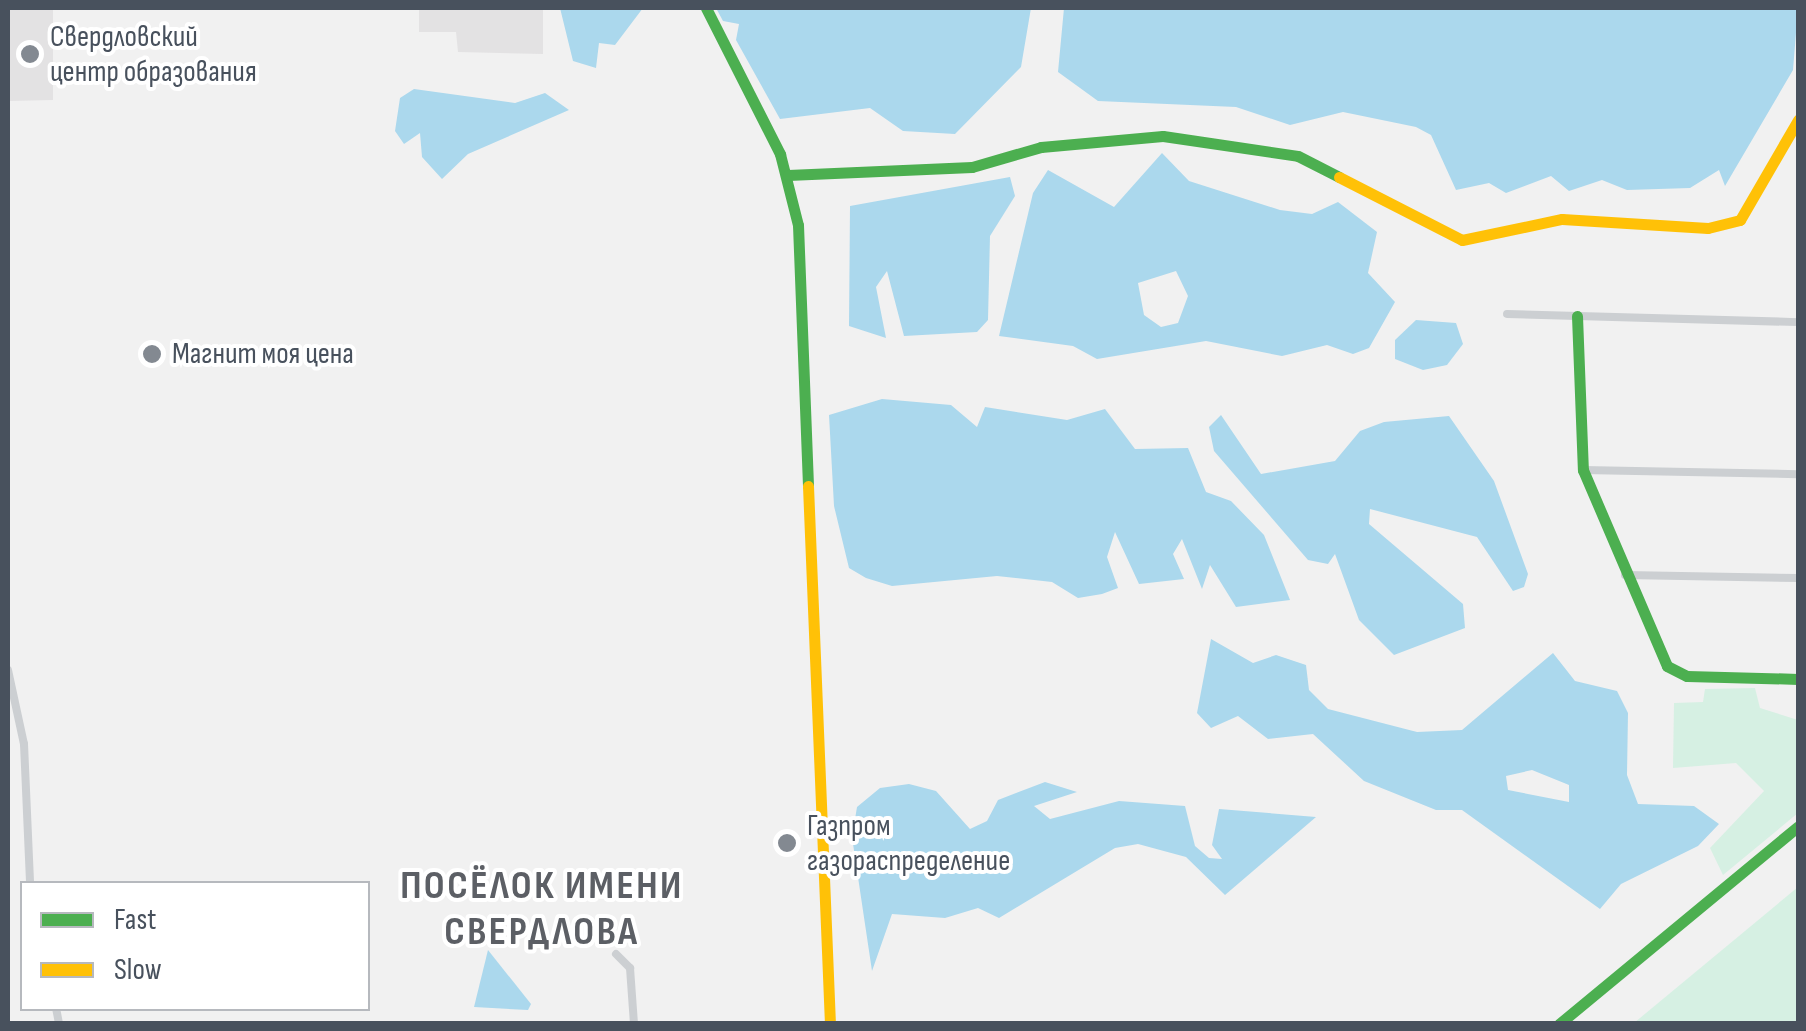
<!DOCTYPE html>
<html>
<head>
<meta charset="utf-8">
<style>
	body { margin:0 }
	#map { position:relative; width:1806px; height:1031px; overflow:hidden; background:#f1f1f1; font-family:"Sofia Sans Condensed",sans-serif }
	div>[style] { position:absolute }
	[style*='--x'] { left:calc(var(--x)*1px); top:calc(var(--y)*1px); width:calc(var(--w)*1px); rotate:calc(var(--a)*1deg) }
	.education>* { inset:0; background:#e3e2e3 }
	.green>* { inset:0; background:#d6f0e3 }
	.water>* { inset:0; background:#abd8ed }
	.street>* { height:8px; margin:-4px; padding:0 4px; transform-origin:4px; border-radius:4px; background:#cccfd2 }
	.fast>* { height:11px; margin:-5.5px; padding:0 5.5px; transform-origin:5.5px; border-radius:5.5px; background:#4caf50 }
	.slow>* { height:11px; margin:-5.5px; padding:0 5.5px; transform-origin:5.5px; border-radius:5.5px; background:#ffc107 }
	.dots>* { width:28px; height:28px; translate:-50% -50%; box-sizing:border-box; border:5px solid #fff; border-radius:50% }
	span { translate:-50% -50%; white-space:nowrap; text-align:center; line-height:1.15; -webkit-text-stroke:8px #fff; paint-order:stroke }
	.poi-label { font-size:30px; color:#48515d }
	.left { translate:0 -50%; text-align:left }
	.district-label { font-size:40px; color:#5c5f65; font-weight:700; letter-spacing:2.5px }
	.frame { position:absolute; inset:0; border:10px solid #48515d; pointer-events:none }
	.legend { position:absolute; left:20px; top:881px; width:350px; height:130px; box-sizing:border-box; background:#fff; border:2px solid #b6b9be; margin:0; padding:12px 18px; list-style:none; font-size:30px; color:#48515d }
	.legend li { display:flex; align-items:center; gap:20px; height:50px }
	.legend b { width:50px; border:2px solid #b6b9be }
</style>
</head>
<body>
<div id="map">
	<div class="education">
		<i style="clip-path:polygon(8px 8px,53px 8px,53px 100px,8px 101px)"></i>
		<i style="clip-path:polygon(419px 8px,543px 8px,543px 54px,458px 52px,456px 32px,419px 32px)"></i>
	</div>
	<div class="green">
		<i style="clip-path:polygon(1755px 688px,1760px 708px,1798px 720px,1798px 813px,1723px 875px,1710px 848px,1764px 791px,1736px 763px,1673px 768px,1674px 703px,1703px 702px,1705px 689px)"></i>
		<i style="clip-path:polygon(1798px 887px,1798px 1023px,1634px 1023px)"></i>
	</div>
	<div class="water">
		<i style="clip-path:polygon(560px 8px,643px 8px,615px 45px,599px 43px,596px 68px,573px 61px)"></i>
		<i style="clip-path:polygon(716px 8px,1031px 8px,1021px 67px,955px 134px,903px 131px,870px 108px,780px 119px,736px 40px,739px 24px,723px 21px)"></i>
		<i style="clip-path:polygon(1064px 8px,1798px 8px,1793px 70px,1725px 186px,1719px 170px,1690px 188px,1627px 190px,1602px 180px,1569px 191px,1551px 176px,1506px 193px,1489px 183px,1456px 190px,1431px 135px,1416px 127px,1343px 112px,1290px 125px,1236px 107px,1098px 101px,1058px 72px)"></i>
		<i style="clip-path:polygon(414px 89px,515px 103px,545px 93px,569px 110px,468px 154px,442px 179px,422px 157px,420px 133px,404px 144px,395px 131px,400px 98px)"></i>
		<i style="clip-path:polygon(evenodd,1162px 153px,1189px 181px,1280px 210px,1312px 214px,1338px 202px,1377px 232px,1368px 273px,1395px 302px,1369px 348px,1353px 354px,1327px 345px,1282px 356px,1206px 341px,1097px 359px,1073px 346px,999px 336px,1033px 193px,1048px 170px,1114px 207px,1162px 153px,1176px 271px,1188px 296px,1178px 323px,1161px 327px,1144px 315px,1138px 283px,1176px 271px)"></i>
		<i style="clip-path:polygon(1010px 177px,1015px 196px,990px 236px,988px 320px,977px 332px,904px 336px,887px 271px,876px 287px,886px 338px,849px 326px,850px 206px)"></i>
		<i style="clip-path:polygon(1416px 320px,1456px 323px,1463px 344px,1447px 365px,1423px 370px,1395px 359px,1395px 340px)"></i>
		<i style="clip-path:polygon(882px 399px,951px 405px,977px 427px,985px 407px,1067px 420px,1105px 409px,1135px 449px,1188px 448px,1206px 492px,1231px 501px,1264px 535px,1290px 600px,1236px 607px,1210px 565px,1202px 589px,1182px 539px,1173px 554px,1184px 579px,1139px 584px,1115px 532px,1107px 557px,1118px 588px,1102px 594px,1078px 598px,1052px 582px,997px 576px,892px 586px,866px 578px,849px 568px,834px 506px,829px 415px)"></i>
		<i style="clip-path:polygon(1221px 415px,1261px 474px,1335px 461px,1360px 431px,1384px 422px,1449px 416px,1494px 481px,1528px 574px,1524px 587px,1513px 591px,1477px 537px,1370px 509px,1369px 524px,1463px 604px,1465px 628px,1394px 655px,1359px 620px,1335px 554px,1328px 564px,1308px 560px,1214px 451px,1209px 427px)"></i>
		<i style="clip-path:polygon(evenodd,1211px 639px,1253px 663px,1276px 655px,1306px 665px,1309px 690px,1328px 709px,1417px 732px,1462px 730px,1553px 653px,1575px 681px,1617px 691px,1628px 713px,1627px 775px,1638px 804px,1694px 806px,1719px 824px,1698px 846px,1621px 884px,1600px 909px,1462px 810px,1436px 810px,1364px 781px,1313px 734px,1268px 739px,1238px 716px,1211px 728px,1197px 713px,1211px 639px,1532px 770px,1569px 785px,1569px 802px,1508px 790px,1506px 776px,1532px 770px)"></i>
		<i style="clip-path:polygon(1045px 782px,1077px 792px,1034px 806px,1050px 819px,1119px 801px,1185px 806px,1195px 846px,1209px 858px,1222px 859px,1212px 845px,1219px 809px,1316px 817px,1225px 895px,1186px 857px,1138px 844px,1115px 848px,999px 918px,978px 908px,945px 918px,892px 914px,872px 971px,852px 837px,857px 807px,880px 788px,909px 784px,936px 791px,970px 829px,987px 821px,998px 800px)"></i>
		<i style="clip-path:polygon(488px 950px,531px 1004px,528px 1010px,474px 1007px)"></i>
	</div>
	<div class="street">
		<i style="--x:1507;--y:314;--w:291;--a:1.6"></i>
		<i style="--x:1583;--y:470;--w:215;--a:1.1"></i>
		<i style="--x:1625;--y:575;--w:173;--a:1"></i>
		<i style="--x:8;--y:670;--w:76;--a:77.8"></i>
		<i style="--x:24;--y:744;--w:140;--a:87.5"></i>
		<i style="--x:616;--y:954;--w:20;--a:45"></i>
		<i style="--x:630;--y:968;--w:56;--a:85.9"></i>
		<i style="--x:56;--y:1008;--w:16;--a:79"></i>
	</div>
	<div class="fast">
		<i style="--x:706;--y:8;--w:164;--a:63.1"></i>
		<i style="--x:780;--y:154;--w:73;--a:75.8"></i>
		<i style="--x:798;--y:225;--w:261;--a:87.8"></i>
		<i style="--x:788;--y:175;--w:184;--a:-2.5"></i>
		<i style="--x:972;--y:167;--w:72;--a:-16.2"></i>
		<i style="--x:1041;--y:147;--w:122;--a:-5.2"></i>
		<i style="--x:1163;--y:136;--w:136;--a:8.4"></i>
		<i style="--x:1298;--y:156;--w:46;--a:27.1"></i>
		<i style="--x:1577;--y:316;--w:154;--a:87.8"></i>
		<i style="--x:1583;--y:470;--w:213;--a:66.8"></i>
		<i style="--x:1667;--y:666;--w:22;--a:27"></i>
		<i style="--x:1687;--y:676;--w:111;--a:1.5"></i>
		<i style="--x:1559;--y:1024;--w:310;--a:-39.6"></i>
	</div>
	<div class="slow">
		<i style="--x:1339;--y:177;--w:138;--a:27.1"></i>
		<i style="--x:1462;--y:240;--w:102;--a:-11.9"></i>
		<i style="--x:1562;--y:219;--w:146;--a:3.5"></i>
		<i style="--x:1708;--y:228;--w:33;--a:-14"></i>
		<i style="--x:1740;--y:220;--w:116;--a:-59.9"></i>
		<i style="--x:808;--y:486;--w:538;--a:87.66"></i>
	</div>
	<div class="dots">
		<i style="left:30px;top:54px;background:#838991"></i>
		<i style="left:152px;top:354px;background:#838991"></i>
		<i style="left:787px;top:843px;background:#838991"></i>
	</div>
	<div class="poi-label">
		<span class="left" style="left:50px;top:54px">Свердловский<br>центр образования</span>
		<span class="left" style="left:172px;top:354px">Магнит моя цена</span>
		<span class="left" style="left:807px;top:843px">Газпром<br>газораспределение</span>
	</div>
	<div class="district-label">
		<span style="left:542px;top:909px">ПОСЁЛОК ИМЕНИ<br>СВЕРДЛОВА</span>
	</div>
	<div class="frame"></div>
	<ul class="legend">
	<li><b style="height:12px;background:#4caf50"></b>Fast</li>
	<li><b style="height:12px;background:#ffc107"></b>Slow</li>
	</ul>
</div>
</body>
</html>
